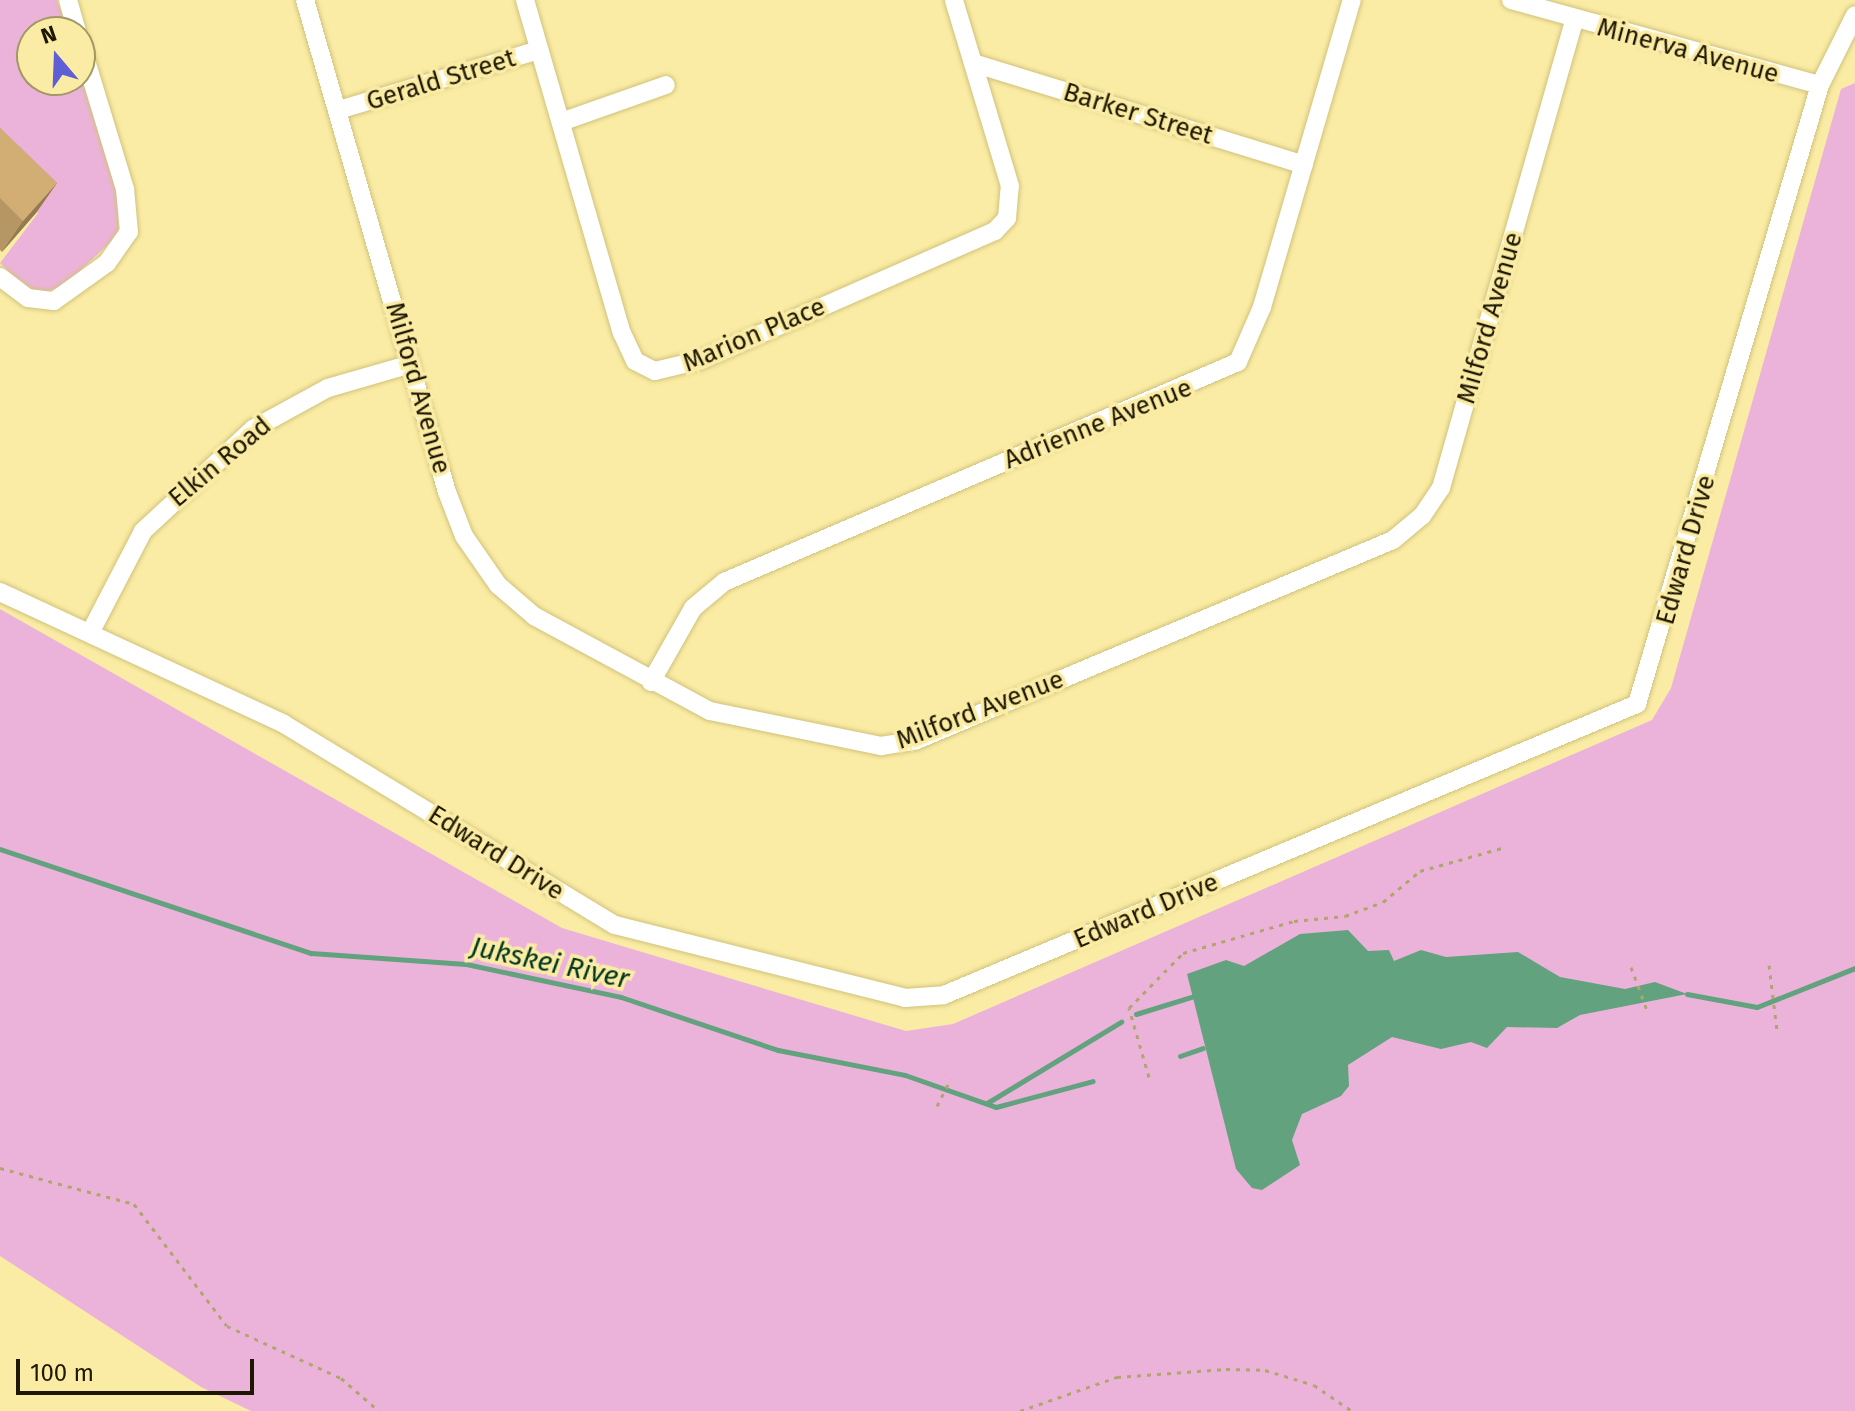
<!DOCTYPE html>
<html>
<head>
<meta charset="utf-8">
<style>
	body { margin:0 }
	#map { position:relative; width:1855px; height:1411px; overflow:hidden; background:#fbeca5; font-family:"Fira Sans",sans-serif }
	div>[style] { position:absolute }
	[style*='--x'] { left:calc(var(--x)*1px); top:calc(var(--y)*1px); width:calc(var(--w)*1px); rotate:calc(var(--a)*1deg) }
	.green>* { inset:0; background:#ecb3da }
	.water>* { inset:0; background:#62a27e }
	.stream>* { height:5px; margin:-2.5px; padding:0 2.5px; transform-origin:2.5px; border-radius:2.5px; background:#62a27e }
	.path>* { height:3px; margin-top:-1.5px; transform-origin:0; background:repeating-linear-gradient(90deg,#b1a56e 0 4px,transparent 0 10px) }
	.roads { filter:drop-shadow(0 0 2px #d0c27b) drop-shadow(0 0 2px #d0c27b) }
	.minor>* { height:18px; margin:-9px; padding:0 9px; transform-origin:9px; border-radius:9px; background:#fff }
	.wall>* { inset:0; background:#b59664 }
	.shaded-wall>* { inset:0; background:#937a51 }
	.building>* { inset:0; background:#d2ae74 }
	span { translate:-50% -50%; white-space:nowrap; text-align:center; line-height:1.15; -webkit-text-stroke:7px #fbeca5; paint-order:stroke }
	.street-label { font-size:26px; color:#1e1800 }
	.water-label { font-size:28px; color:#00371f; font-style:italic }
	.north { position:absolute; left:16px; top:16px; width:80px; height:80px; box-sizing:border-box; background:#fbeca5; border:2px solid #a39763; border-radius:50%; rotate:341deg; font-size:22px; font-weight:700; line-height:32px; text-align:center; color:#1e1800 }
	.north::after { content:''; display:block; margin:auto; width:28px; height:36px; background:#5e5fd7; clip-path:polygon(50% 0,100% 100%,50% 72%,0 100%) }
	.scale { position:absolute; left:16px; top:1359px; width:238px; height:36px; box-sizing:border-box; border:4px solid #1e1800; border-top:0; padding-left:10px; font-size:24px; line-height:28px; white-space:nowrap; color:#1e1800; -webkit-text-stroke:6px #fbeca5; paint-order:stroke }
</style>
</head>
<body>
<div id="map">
	<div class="green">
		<i style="clip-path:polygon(0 0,57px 0,68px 32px,32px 32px,32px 80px,80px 80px,80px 68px,119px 200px,118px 235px,65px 285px,45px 292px,27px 289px,0 263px,38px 213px,0 177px)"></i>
		<i style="clip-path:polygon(1855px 83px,1855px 1411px,251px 1411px,201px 1387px,0 1256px,0 609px,562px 928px,906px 1031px,953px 1024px,1652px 720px,1671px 688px,1841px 89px)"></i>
	</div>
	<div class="water">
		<i style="clip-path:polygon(1348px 930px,1368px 951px,1389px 950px,1394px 961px,1421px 950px,1446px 957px,1518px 952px,1560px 977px,1625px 989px,1655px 982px,1687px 994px,1580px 1015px,1557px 1028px,1507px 1027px,1487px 1048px,1471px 1042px,1441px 1049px,1392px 1037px,1348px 1065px,1349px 1086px,1341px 1096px,1302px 1114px,1292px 1140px,1300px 1165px,1262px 1190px,1252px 1188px,1236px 1169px,1187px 974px,1226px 960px,1244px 966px,1300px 934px)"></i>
	</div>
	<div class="stream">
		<i style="--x:0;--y:849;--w:328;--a:18.5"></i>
		<i style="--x:311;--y:953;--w:155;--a:4.1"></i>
		<i style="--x:466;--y:964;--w:158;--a:12"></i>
		<i style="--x:621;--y:997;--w:166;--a:18.7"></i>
		<i style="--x:778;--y:1050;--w:129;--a:11.1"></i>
		<i style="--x:905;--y:1075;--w:96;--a:19.4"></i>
		<i style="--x:996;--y:1107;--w:100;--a:-15"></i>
		<i style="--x:1687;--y:994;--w:71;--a:10.5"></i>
		<i style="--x:1757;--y:1007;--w:105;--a:-21.7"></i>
		<i style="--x:1136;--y:1014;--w:58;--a:-17.2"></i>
		<i style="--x:1180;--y:1056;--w:24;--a:-19"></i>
		<i style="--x:987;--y:1103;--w:157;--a:-31.2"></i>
	</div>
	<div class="path">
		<i style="--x:1769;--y:965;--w:65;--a:83"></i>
		<i style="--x:1631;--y:967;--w:49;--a:69.7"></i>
		<i style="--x:1149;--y:1077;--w:72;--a:-106.2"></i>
		<i style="--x:1129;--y:1008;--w:77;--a:-45.5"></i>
		<i style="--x:1183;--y:953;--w:116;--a:-16.1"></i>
		<i style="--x:1294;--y:921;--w:51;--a:-5.6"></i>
		<i style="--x:1345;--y:916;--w:40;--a:-20.2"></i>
		<i style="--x:1383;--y:902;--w:48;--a:-40"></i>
		<i style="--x:1420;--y:871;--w:85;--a:-15.7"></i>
		<i style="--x:937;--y:1106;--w:30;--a:-63"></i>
		<i style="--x:0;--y:1168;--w:139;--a:15"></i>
		<i style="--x:134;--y:1204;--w:153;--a:52.7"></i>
		<i style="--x:227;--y:1326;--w:125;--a:24.5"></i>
		<i style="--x:341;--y:1378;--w:50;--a:41"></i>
		<i style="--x:1020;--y:1411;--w:103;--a:-19.3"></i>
		<i style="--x:1117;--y:1377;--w:109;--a:-4.2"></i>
		<i style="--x:1226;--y:1369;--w:39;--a:1"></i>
		<i style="--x:1265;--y:1370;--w:51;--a:17"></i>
		<i style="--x:1314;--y:1385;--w:46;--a:34.4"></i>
	</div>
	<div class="roads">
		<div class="minor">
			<i style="--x:68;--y:0;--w:33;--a:74"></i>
			<i style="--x:305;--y:0;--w:512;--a:73.9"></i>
			<i style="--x:447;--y:492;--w:47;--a:68.9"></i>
			<i style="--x:464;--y:536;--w:60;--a:55.2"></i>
			<i style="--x:498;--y:585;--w:48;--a:40.7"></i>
			<i style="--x:534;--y:616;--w:200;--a:28.4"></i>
			<i style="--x:710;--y:711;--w:175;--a:11.6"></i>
			<i style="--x:881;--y:746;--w:36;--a:-9"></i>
			<i style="--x:917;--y:740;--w:516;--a:-22.79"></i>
			<i style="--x:1393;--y:540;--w:38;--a:-40"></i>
			<i style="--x:1422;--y:516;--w:34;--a:-56"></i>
			<i style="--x:1441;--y:488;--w:485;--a:-74.1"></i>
			<i style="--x:525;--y:0;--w:347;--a:73.8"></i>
			<i style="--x:622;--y:333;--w:31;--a:65"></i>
			<i style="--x:635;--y:361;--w:22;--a:27"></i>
			<i style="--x:655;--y:371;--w:47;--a:-13.4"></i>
			<i style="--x:701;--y:360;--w:321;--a:-23.7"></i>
			<i style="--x:995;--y:231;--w:18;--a:-47"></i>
			<i style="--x:1007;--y:218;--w:32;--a:-85"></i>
			<i style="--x:1010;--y:186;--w:194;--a:-106.8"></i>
			<i style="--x:1511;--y:0;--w:320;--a:15.4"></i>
			<i style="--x:973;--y:63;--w:346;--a:17.1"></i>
			<i style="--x:342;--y:109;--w:206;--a:-16.7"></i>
			<i style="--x:561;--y:122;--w:111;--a:-19.4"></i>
			<i style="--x:0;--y:277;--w:35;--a:37"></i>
			<i style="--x:28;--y:298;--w:26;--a:7"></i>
			<i style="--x:54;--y:301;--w:65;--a:-35.6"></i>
			<i style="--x:107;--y:263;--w:38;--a:-55"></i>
			<i style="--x:129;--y:232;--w:43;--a:-95.3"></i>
			<i style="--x:125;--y:189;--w:155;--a:-106.9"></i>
			<i style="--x:0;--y:592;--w:313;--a:24.9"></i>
			<i style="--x:284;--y:724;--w:387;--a:31.3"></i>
			<i style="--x:615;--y:925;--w:299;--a:14.1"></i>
			<i style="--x:905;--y:998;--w:39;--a:-4"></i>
			<i style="--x:944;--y:995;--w:752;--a:-22.78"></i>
			<i style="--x:1637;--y:704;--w:645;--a:-73.53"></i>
			<i style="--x:1820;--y:85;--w:78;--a:-63.4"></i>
			<i style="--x:90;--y:633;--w:115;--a:-62.5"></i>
			<i style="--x:143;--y:531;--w:150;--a:-42.8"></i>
			<i style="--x:253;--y:429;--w:85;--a:-28.7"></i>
			<i style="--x:328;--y:388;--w:86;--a:-16.1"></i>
			<i style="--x:651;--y:682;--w:85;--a:-60.4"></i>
			<i style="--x:693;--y:608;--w:40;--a:-40"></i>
			<i style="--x:724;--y:582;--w:559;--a:-23.17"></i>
			<i style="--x:1238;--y:362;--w:60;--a:-66.4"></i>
			<i style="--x:1262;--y:307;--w:320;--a:-73.7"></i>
		</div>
	</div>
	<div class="wall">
		<i style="clip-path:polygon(0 128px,57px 183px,36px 213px,2px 252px,0 250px)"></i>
	</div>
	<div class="shaded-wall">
		<i style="clip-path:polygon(57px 183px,36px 213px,2px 252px,23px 221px)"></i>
	</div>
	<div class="building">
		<i style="clip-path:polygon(0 128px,57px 183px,23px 221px,0 198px)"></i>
	</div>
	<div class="street-label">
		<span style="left:1688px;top:51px;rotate:15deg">Minerva Avenue</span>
		<span style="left:441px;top:80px;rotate:-17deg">Gerald Street</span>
		<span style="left:1138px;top:114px;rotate:17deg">Barker Street</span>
		<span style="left:1490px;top:318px;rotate:-74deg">Milford Avenue</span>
		<span style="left:754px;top:335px;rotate:-23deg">Marion Place</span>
		<span style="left:418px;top:388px;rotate:74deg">Milford Avenue</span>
		<span style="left:1098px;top:424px;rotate:-22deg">Adrienne Avenue</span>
		<span style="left:220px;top:462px;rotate:-40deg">Elkin Road</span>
		<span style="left:1686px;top:550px;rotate:-74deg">Edward Drive</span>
		<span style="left:980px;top:710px;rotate:-21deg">Milford Avenue</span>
		<span style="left:496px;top:853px;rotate:32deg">Edward Drive</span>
		<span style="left:1146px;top:911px;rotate:-23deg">Edward Drive</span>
	</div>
	<div class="water-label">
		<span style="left:550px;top:963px;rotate:12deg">Jukskei River</span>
	</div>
	<div class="north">N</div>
	<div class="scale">100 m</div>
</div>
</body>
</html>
